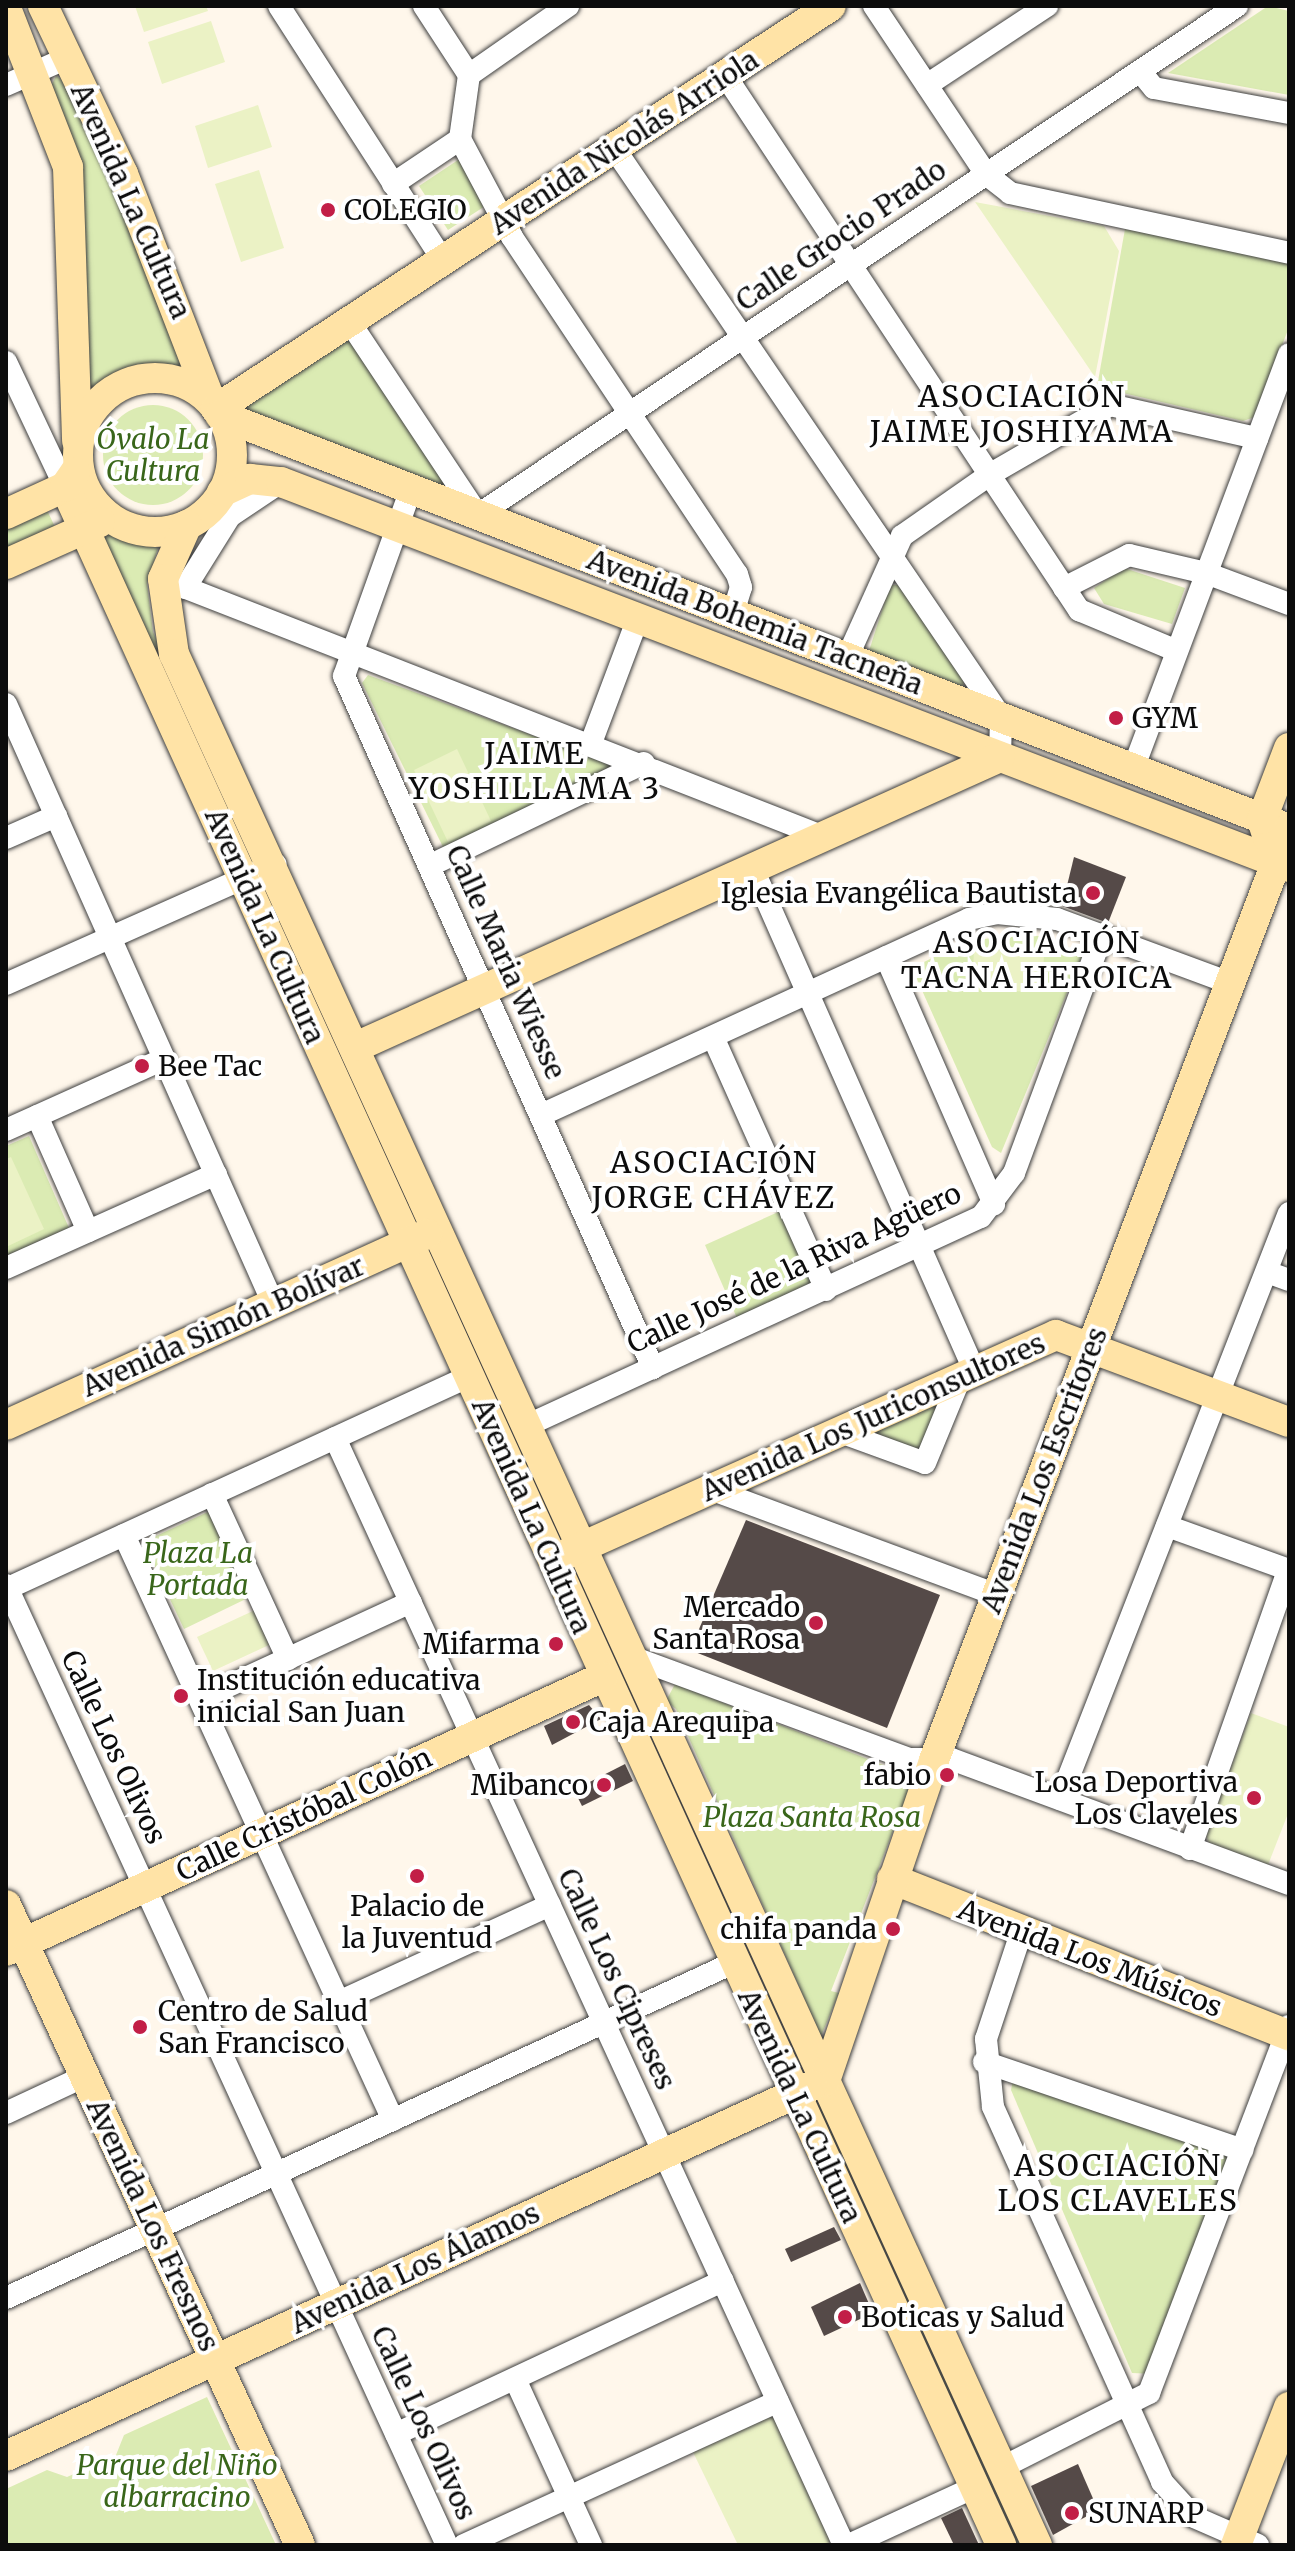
<!DOCTYPE html>
<html>
<head>
<meta charset="utf-8">
<style>
	body { margin:0 }
	#map { position:relative; width:1295px; height:2551px; overflow:hidden; background:#fff7eb; font-family:Merriweather,serif }
	div>[style] { position:absolute }
	[style*='--x'] { left:calc(var(--x)*1px); top:calc(var(--y)*1px); width:calc(var(--w)*1px); rotate:calc(var(--a)*1deg) }
	.green>* { inset:0; background:#dbebb3 }
	.round { border-radius:50% }
	.pitch>* { inset:0; background:#ebf2c5 }
	.building>* { inset:0; background:#554a48 }
	.roads { filter:drop-shadow(0 0 2px #3f3f3f) drop-shadow(0 0 2px #3f3f3f) }
	.street>* { height:22px; margin:-11px; padding:0 11px; transform-origin:11px; border-radius:11px; background:#fff }
	.secondary>* { height:30px; margin:-15px; padding:0 15px; transform-origin:15px; border-radius:15px; background:#ffe3a6 }
	.secondary>.ring { margin:-15px; padding:0; box-sizing:content-box; background:none; border:30px solid #ffe3a6; border-radius:50% }
	.dots>* { width:22px; height:22px; translate:-50% -50%; box-sizing:border-box; border:4px solid #fff; border-radius:50% }
	span { translate:-50% -50%; white-space:nowrap; text-align:center; line-height:1.15; -webkit-text-stroke:8px #fff; paint-order:stroke }
	.street-label { font-size:28px; color:#0c0c0c }
	.poi-label { font-size:28px; color:#0c0c0c }
	.left { translate:0 -50%; text-align:left }
	.right { translate:-100% -50%; text-align:right }
	.park-label { font-size:28px; color:#39661a; font-style:italic }
	.neighbourhood-label { font-size:30px; color:#0c0c0c; letter-spacing:2px }
	.frame { position:absolute; inset:0; border:8px solid #0c0c0c; pointer-events:none }
</style>
</head>
<body>
<div id="map">
	<div class="green">
		<i style="clip-path:polygon(1268px 6px,1289px 11px,1289px 95px,1168px 73px)"></i>
		<i style="clip-path:polygon(56px 76px,63px 80px,194px 368px,134px 365px,86px 394px,51px 86px)"></i>
		<i style="clip-path:polygon(464px 156px,493px 201px,448px 230px,419px 186px)"></i>
		<i style="clip-path:polygon(1125px 229px,1289px 260px,1289px 327px,1255px 417px,1243px 421px,1097px 387px)"></i>
		<i style="clip-path:polygon(354px 337px,456px 500px,241px 409px,341px 339px)"></i>
		<i class="round" style="left:103px;top:405px;width:100px;height:100px"></i>
		<i style="clip-path:polygon(47px 510px,55px 527px,6px 550px,6px 529px)"></i>
		<i style="clip-path:polygon(98px 532px,158px 548px,147px 584px,153px 632px,254px 854px,249px 860px)"></i>
		<i style="clip-path:polygon(1124px 568px,1185px 588px,1172px 624px,1104px 604px,1094px 588px)"></i>
		<i style="clip-path:polygon(890px 585px,900px 585px,964px 682px,962px 690px,869px 651px)"></i>
		<i style="clip-path:polygon(368px 675px,616px 766px,445px 851px,362px 683px)"></i>
		<i style="clip-path:polygon(1020px 933px,1050px 938px,1083px 954px,1001px 1153px,992px 1147px,912px 968px,962px 943px)"></i>
		<i style="clip-path:polygon(29px 1136px,69px 1228px,6px 1256px,6px 1146px)"></i>
		<i style="clip-path:polygon(787px 1208px,823px 1287px,740px 1325px,705px 1245px)"></i>
		<i style="clip-path:polygon(939px 1402px,923px 1451px,873px 1433px)"></i>
		<i style="clip-path:polygon(212px 1510px,252px 1596px,184px 1629px,143px 1542px)"></i>
		<i style="clip-path:polygon(675px 1684px,914px 1777px,831px 1991px,839px 1993px,821px 2036px,676px 1709px,666px 1701px)"></i>
		<i style="clip-path:polygon(1013px 2080px,1231px 2148px,1153px 2374px,1132px 2373px,1011px 2090px)"></i>
		<i style="clip-path:polygon(821px 2103px,1026px 2545px,1010px 2545px,816px 2105px)"></i>
		<i style="clip-path:polygon(207px 2397px,276px 2545px,6px 2545px,6px 2489px,47px 2470px,67px 2477px,116px 2455px,124px 2435px)"></i>
	</div>
	<div class="pitch">
		<i style="clip-path:polygon(135px 6px,206px 6px,208px 11px,144px 32px)"></i>
		<i style="clip-path:polygon(211px 21px,225px 62px,162px 84px,148px 42px)"></i>
		<i style="clip-path:polygon(258px 105px,272px 147px,208px 168px,195px 126px)"></i>
		<i style="clip-path:polygon(259px 170px,284px 248px,241px 262px,215px 184px)"></i>
		<i style="clip-path:polygon(975px 202px,1104px 226px,1119px 251px,1095px 377px)"></i>
		<i style="clip-path:polygon(457px 749px,491px 821px,448px 842px,414px 770px)"></i>
		<i style="clip-path:polygon(974px 950px,1044px 951px,1043px 992px,972px 990px)"></i>
		<i style="clip-path:polygon(11px 1157px,44px 1229px,6px 1247px,6px 1159px)"></i>
		<i style="clip-path:polygon(255px 1610px,271px 1644px,213px 1671px,197px 1637px)"></i>
		<i style="clip-path:polygon(1251px 1713px,1289px 1727px,1289px 1811px,1268px 1865px,1209px 1843px,1206px 1835px)"></i>
		<i style="clip-path:polygon(773px 2411px,832px 2534px,828px 2545px,738px 2545px,692px 2450px)"></i>
	</div>
	<div class="building">
		<i style="clip-path:polygon(1074px 857px,1126px 877px,1108px 923px,1062px 906px)"></i>
		<i style="clip-path:polygon(746px 1520px,940px 1595px,887px 1728px,690px 1650px)"></i>
		<i style="clip-path:polygon(589px 1705px,601px 1719px,552px 1745px,544px 1726px)"></i>
		<i style="clip-path:polygon(625px 1764px,633px 1781px,582px 1806px,574px 1790px)"></i>
		<i style="clip-path:polygon(834px 2227px,841px 2240px,791px 2262px,785px 2249px)"></i>
		<i style="clip-path:polygon(860px 2283px,873px 2313px,824px 2336px,811px 2307px)"></i>
		<i style="clip-path:polygon(1078px 2464px,1098px 2510px,1053px 2535px,1031px 2486px)"></i>
		<i style="clip-path:polygon(962px 2508px,979px 2545px,954px 2545px,941px 2518px)"></i>
	</div>
	<div class="roads">
		<div class="street">
			<i style="--x:279;--y:6;--w:302;--a:57.2"></i>
			<i style="--x:424;--y:6;--w:82;--a:56.9"></i>
			<i style="--x:874;--y:6;--w:202;--a:56.3"></i>
			<i style="--x:986;--y:174;--w:31;--a:38"></i>
			<i style="--x:1010;--y:193;--w:285;--a:12.1"></i>
			<i style="--x:1140;--y:71;--w:22;--a:51"></i>
			<i style="--x:1154;--y:88;--w:137;--a:10.5"></i>
			<i style="--x:469;--y:75;--w:65;--a:98"></i>
			<i style="--x:460;--y:139;--w:111;--a:62"></i>
			<i style="--x:512;--y:237;--w:405;--a:56.3"></i>
			<i style="--x:737;--y:574;--w:14;--a:73"></i>
			<i style="--x:741;--y:587;--w:28;--a:107"></i>
			<i style="--x:469;--y:75;--w:121;--a:-34.9"></i>
			<i style="--x:725;--y:75;--w:642;--a:56.51"></i>
			<i style="--x:1079;--y:610;--w:106;--a:22.7"></i>
			<i style="--x:6;--y:85;--w:67;--a:-23.9"></i>
			<i style="--x:927;--y:85;--w:144;--a:-33.4"></i>
			<i style="--x:614;--y:148;--w:688;--a:55.78"></i>
			<i style="--x:1001;--y:717;--w:40;--a:91.4"></i>
			<i style="--x:393;--y:184;--w:81;--a:-33.9"></i>
			<i style="--x:349;--y:321;--w:233;--a:56.4"></i>
			<i style="--x:478;--y:515;--w:914;--a:-33.85"></i>
			<i style="--x:6;--y:362;--w:138;--a:64.7"></i>
			<i style="--x:411;--y:489;--w:199;--a:109.7"></i>
			<i style="--x:344;--y:676;--w:758;--a:65.94"></i>
			<i style="--x:163;--y:579;--w:710;--a:21.32"></i>
			<i style="--x:185;--y:588;--w:85;--a:-58"></i>
			<i style="--x:230;--y:516;--w:61;--a:-33.7"></i>
			<i style="--x:1064;--y:588;--w:73;--a:-26.9"></i>
			<i style="--x:1129;--y:555;--w:79;--a:13.2"></i>
			<i style="--x:1206;--y:573;--w:89;--a:20.5"></i>
			<i style="--x:847;--y:658;--w:134;--a:-65.7"></i>
			<i style="--x:902;--y:536;--w:106;--a:-35"></i>
			<i style="--x:989;--y:475;--w:140;--a:-30"></i>
			<i style="--x:1110;--y:405;--w:151;--a:12.7"></i>
			<i style="--x:6;--y:704;--w:656;--a:65.98"></i>
			<i style="--x:591;--y:743;--w:134;--a:-69.4"></i>
			<i style="--x:1133;--y:769;--w:443;--a:-69.4"></i>
			<i style="--x:6;--y:838;--w:55;--a:-23.7"></i>
			<i style="--x:431;--y:865;--w:236;--a:-25.6"></i>
			<i style="--x:753;--y:869;--w:550;--a:66.19"></i>
			<i style="--x:886;--y:957;--w:270;--a:66.4"></i>
			<i style="--x:6;--y:984;--w:295;--a:-24"></i>
			<i style="--x:713;--y:1037;--w:277;--a:65.9"></i>
			<i style="--x:541;--y:1115;--w:471;--a:-24.6"></i>
			<i style="--x:969;--y:919;--w:29;--a:-12"></i>
			<i style="--x:997;--y:913;--w:60;--a:5.7"></i>
			<i style="--x:1057;--y:919;--w:184;--a:20.3"></i>
			<i style="--x:37;--y:1116;--w:126;--a:66.1"></i>
			<i style="--x:6;--y:1130;--w:173;--a:-24.2"></i>
			<i style="--x:6;--y:1268;--w:230;--a:-24.1"></i>
			<i style="--x:1267;--y:1272;--w:23;--a:20"></i>
			<i style="--x:528;--y:1425;--w:498;--a:-24.7"></i>
			<i style="--x:981;--y:1217;--w:55;--a:-53.1"></i>
			<i style="--x:1014;--y:1173;--w:254;--a:-69.7"></i>
			<i style="--x:840;--y:1432;--w:90;--a:20"></i>
			<i style="--x:925;--y:1463;--w:92;--a:-67.6"></i>
			<i style="--x:335;--y:1438;--w:1218;--a:65.31"></i>
			<i style="--x:713;--y:1490;--w:303;--a:20.3"></i>
			<i style="--x:212;--y:1494;--w:182;--a:65.3"></i>
			<i style="--x:1167;--y:1526;--w:130;--a:19.8"></i>
			<i style="--x:124;--y:1535;--w:644;--a:65.31"></i>
			<i style="--x:6;--y:1585;--w:1056;--a:65.33"></i>
			<i style="--x:6;--y:1589;--w:511;--a:-24.66"></i>
			<i style="--x:632;--y:1657;--w:295;--a:20.2"></i>
			<i style="--x:909;--y:1759;--w:42;--a:0"></i>
			<i style="--x:951;--y:1759;--w:360;--a:20.3"></i>
			<i style="--x:200;--y:1699;--w:232;--a:-24.7"></i>
			<i style="--x:1060;--y:1799;--w:629;--a:-68.66"></i>
			<i style="--x:1190;--y:1849;--w:296;--a:-70.6"></i>
			<i style="--x:1021;--y:1933;--w:112;--a:108.3"></i>
			<i style="--x:986;--y:2039;--w:68;--a:84.1"></i>
			<i style="--x:993;--y:2107;--w:411;--a:65.7"></i>
			<i style="--x:1162;--y:2482;--w:47;--a:47.6"></i>
			<i style="--x:1194;--y:2517;--w:70;--a:23.6"></i>
			<i style="--x:339;--y:2002;--w:232;--a:-24.7"></i>
			<i style="--x:984;--y:2062;--w:273;--a:18.8"></i>
			<i style="--x:6;--y:2113;--w:87;--a:-25.1"></i>
			<i style="--x:6;--y:2298;--w:800;--a:-24.74"></i>
			<i style="--x:515;--y:2379;--w:183;--a:65.4"></i>
			<i style="--x:396;--y:2434;--w:361;--a:-25.1"></i>
			<i style="--x:1003;--y:2467;--w:164;--a:-26.9"></i>
			<i style="--x:1149;--y:2393;--w:393;--a:-69.1"></i>
			<i style="--x:464;--y:2545;--w:345;--a:-24.6"></i>
			<i style="--x:849;--y:2545;--w:139;--a:-24.7"></i>
		</div>
		<div class="secondary">
			<i style="--x:43;--y:6;--w:186;--a:64.5"></i>
			<i style="--x:123;--y:174;--w:242;--a:68.9"></i>
			<i style="--x:6;--y:8;--w:171;--a:68.7"></i>
			<i style="--x:68;--y:167;--w:274;--a:88.1"></i>
			<i class="ring" style="left:78px;top:378px;width:124px;height:124px"></i>
			<i style="--x:216;--y:409;--w:735;--a:-33.24"></i>
			<i style="--x:220;--y:415;--w:1146;--a:21.17"></i>
			<i style="--x:65;--y:487;--w:2261;--a:65.54"></i>
			<i style="--x:222;--y:492;--w:31;--a:-25"></i>
			<i style="--x:250;--y:479;--w:31;--a:6"></i>
			<i style="--x:281;--y:482;--w:1079;--a:20.9"></i>
			<i style="--x:6;--y:514;--w:65;--a:-24.6"></i>
			<i style="--x:65;--y:487;--w:18;--a:-56"></i>
			<i style="--x:187;--y:525;--w:59;--a:114"></i>
			<i style="--x:163;--y:579;--w:76;--a:81.7"></i>
			<i style="--x:174;--y:654;--w:2079;--a:65.47"></i>
			<i style="--x:6;--y:564;--w:103;--a:-24.1"></i>
			<i style="--x:1268;--y:838;--w:20;--a:-108"></i>
			<i style="--x:1262;--y:819;--w:76;--a:-69.2"></i>
			<i style="--x:358;--y:1046;--w:704;--a:-24.24"></i>
			<i style="--x:6;--y:1425;--w:462;--a:-24.4"></i>
			<i style="--x:564;--y:1555;--w:539;--a:-24.09"></i>
			<i style="--x:1056;--y:1335;--w:249;--a:20.5"></i>
			<i style="--x:892;--y:1879;--w:427;--a:21.5"></i>
			<i style="--x:6;--y:1905;--w:704;--a:65.33"></i>
			<i style="--x:6;--y:1951;--w:657;--a:-24.65"></i>
			<i style="--x:825;--y:2081;--w:339;--a:-71.2"></i>
			<i style="--x:934;--y:1760;--w:996;--a:-69.13"></i>
			<i style="--x:6;--y:2456;--w:887;--a:-24.66"></i>
			<i style="--x:1236;--y:2545;--w:148;--a:-69"></i>
		</div>
	</div>
	<div class="dots">
		<i style="left:328px;top:210px;background:#c21e47"></i>
		<i style="left:1116px;top:718px;background:#c21e47"></i>
		<i style="left:1093px;top:893px;background:#c21e47"></i>
		<i style="left:142px;top:1066px;background:#c21e47"></i>
		<i style="left:816px;top:1623px;background:#c21e47"></i>
		<i style="left:556px;top:1644px;background:#c21e47"></i>
		<i style="left:181px;top:1696px;background:#c21e47"></i>
		<i style="left:573px;top:1722px;background:#c21e47"></i>
		<i style="left:947px;top:1775px;background:#c21e47"></i>
		<i style="left:604px;top:1785px;background:#c21e47"></i>
		<i style="left:1254px;top:1798px;background:#c21e47"></i>
		<i style="left:417px;top:1876px;background:#c21e47"></i>
		<i style="left:893px;top:1929px;background:#c21e47"></i>
		<i style="left:140px;top:2027px;background:#c21e47"></i>
		<i style="left:845px;top:2317px;background:#c21e47"></i>
		<i style="left:1072px;top:2513px;background:#c21e47"></i>
	</div>
	<div class="street-label">
		<span style="left:624px;top:142px;rotate:-33deg">Avenida Nicolás Arriola</span>
		<span style="left:131px;top:201px;rotate:66deg">Avenida La Cultura</span>
		<span style="left:841px;top:235px;rotate:-34deg">Calle Grocio Prado</span>
		<span style="left:755px;top:622px;rotate:21deg">Avenida Bohemia Tacneña</span>
		<span style="left:265px;top:926px;rotate:66deg">Avenida La Cultura</span>
		<span style="left:506px;top:962px;rotate:66deg">Calle Maria Wiesse</span>
		<span style="left:794px;top:1268px;rotate:-25deg">Calle José de la Riva Agüero</span>
		<span style="left:223px;top:1326px;rotate:-24deg">Avenida Simón Bolívar</span>
		<span style="left:873px;top:1417px;rotate:-24deg">Avenida Los Juriconsultores</span>
		<span style="left:1044px;top:1470px;rotate:-69deg">Avenida Los Escritores</span>
		<span style="left:532px;top:1516px;rotate:66deg">Avenida La Cultura</span>
		<span style="left:114px;top:1747px;rotate:65deg">Calle Los Olivos</span>
		<span style="left:304px;top:1814px;rotate:-25deg">Calle Cristóbal Colón</span>
		<span style="left:1090px;top:1958px;rotate:21deg">Avenida Los Músicos</span>
		<span style="left:617px;top:1979px;rotate:65deg">Calle Los Cipreses</span>
		<span style="left:800px;top:2106px;rotate:65deg">Avenida La Cultura</span>
		<span style="left:153px;top:2225px;rotate:65deg">Avenida Los Fresnos</span>
		<span style="left:415px;top:2268px;rotate:-25deg">Avenida Los Álamos</span>
		<span style="left:424px;top:2423px;rotate:65deg">Calle Los Olivos</span>
	</div>
	<div class="poi-label">
		<span class="left" style="left:344px;top:210px">COLEGIO</span>
		<span class="left" style="left:1132px;top:718px">GYM</span>
		<span class="right" style="left:1077px;top:893px">Iglesia Evangélica Bautista</span>
		<span class="left" style="left:158px;top:1066px">Bee Tac</span>
		<span class="right" style="left:800px;top:1623px">Mercado<br>Santa Rosa</span>
		<span class="right" style="left:540px;top:1644px">Mifarma</span>
		<span class="left" style="left:197px;top:1696px">Institución educativa<br>inicial San Juan</span>
		<span class="left" style="left:589px;top:1722px">Caja Arequipa</span>
		<span class="right" style="left:931px;top:1775px">fabio</span>
		<span class="right" style="left:1238px;top:1798px">Losa Deportiva<br>Los Claveles</span>
		<span class="right" style="left:588px;top:1785px">Mibanco</span>
		<span style="left:417px;top:1922px">Palacio de<br>la Juventud</span>
		<span class="right" style="left:877px;top:1929px">chifa panda</span>
		<span class="left" style="left:158px;top:2027px">Centro de Salud<br>San Francisco</span>
		<span class="left" style="left:861px;top:2317px">Boticas y Salud</span>
		<span class="left" style="left:1088px;top:2513px">SUNARP</span>
	</div>
	<div class="park-label">
		<span style="left:153px;top:455px">Óvalo La<br>Cultura</span>
		<span style="left:198px;top:1569px">Plaza La<br>Portada</span>
		<span style="left:812px;top:1817px">Plaza Santa Rosa</span>
		<span style="left:177px;top:2481px">Parque del Niño<br>albarracino</span>
	</div>
	<div class="neighbourhood-label">
		<span style="left:1022px;top:413px">ASOCIACIÓN<br>JAIME JOSHIYAMA</span>
		<span style="left:535px;top:770px">JAIME<br>YOSHILLAMA 3</span>
		<span style="left:1037px;top:959px">ASOCIACIÓN<br>TACNA HEROICA</span>
		<span style="left:714px;top:1179px">ASOCIACIÓN<br>JORGE CHÁVEZ</span>
		<span style="left:1118px;top:2182px">ASOCIACIÓN<br>LOS CLAVELES</span>
	</div>
	<div class="frame"></div>
</div>
</body>
</html>
